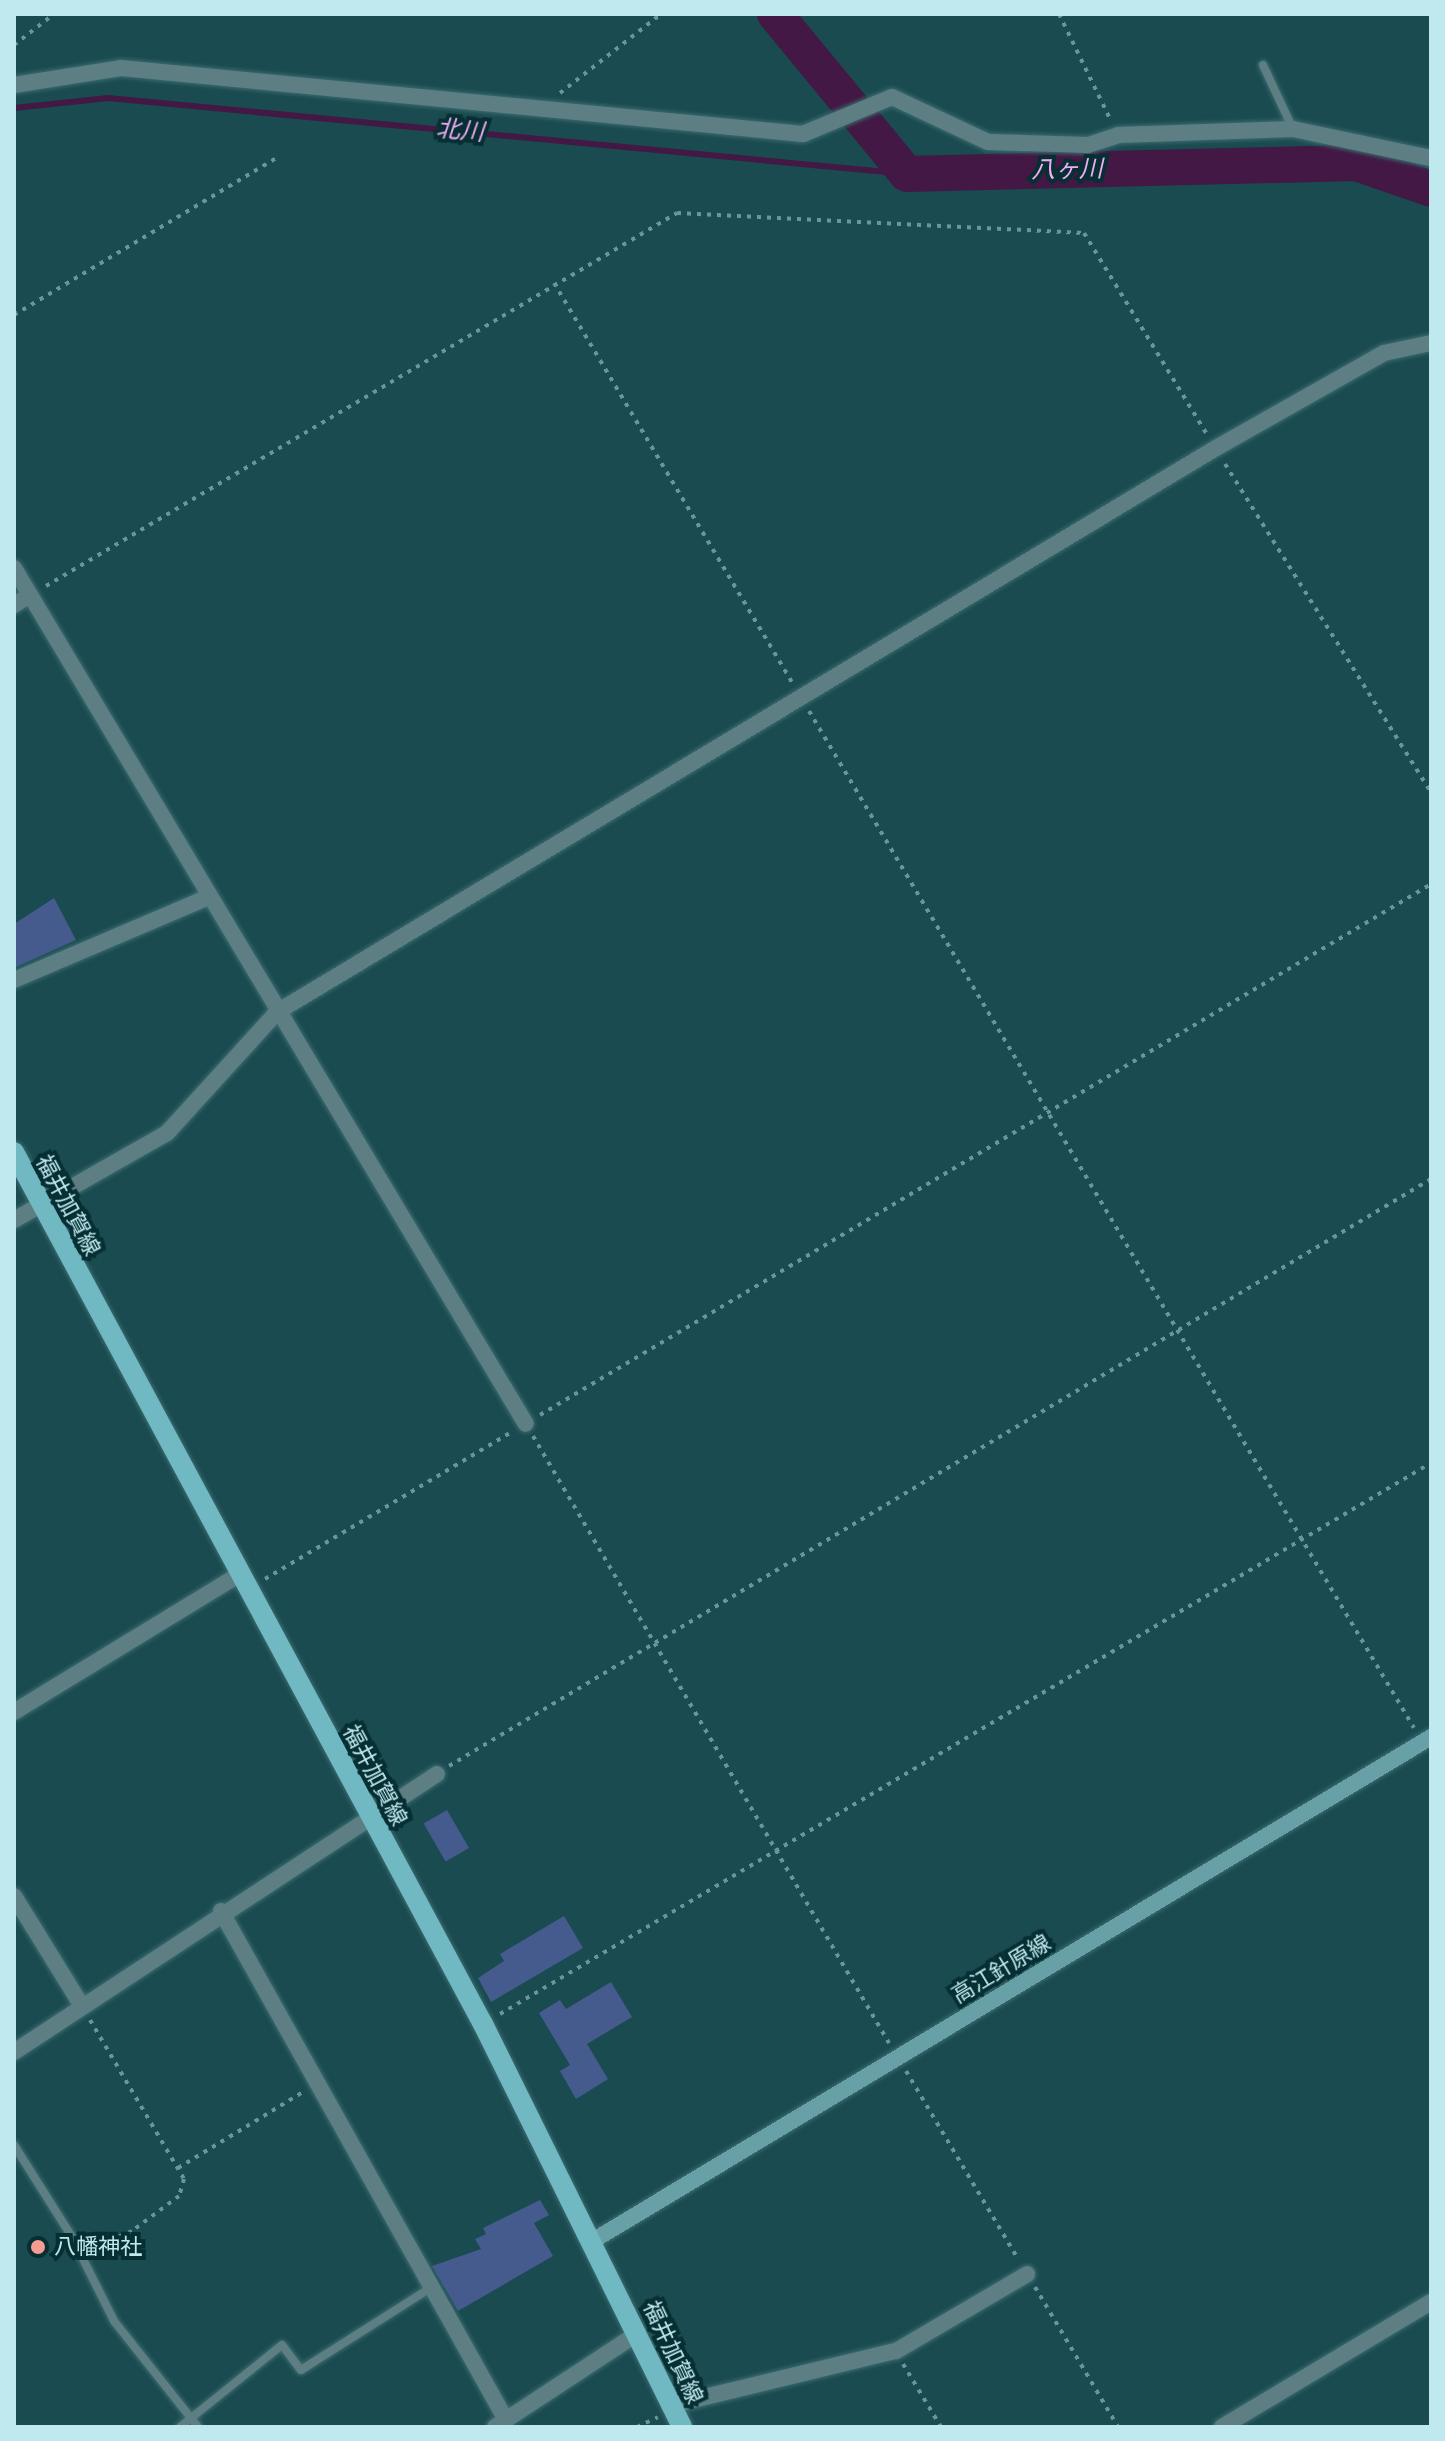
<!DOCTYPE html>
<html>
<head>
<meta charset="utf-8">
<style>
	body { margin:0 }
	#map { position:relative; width:1445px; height:2441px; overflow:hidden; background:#1a4b50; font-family:Roboto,"Noto Sans JP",sans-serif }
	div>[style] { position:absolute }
	.stream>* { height:6px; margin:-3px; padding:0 3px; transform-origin:3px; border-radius:3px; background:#431844 }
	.river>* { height:36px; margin:-18px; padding:0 18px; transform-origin:18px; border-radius:18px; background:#431844 }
	.building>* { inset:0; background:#455b8e; transform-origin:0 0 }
	.path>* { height:4px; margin-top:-2px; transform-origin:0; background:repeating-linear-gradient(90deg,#69969c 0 4px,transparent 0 10px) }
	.roads { filter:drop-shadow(0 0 2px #3b6b70) drop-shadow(0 0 2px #3b6b70) }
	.service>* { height:8px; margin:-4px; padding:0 4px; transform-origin:4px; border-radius:4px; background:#5d7f83 }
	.minor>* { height:16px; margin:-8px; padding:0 8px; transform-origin:8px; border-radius:8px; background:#5d7f83 }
	.secondary>* { height:16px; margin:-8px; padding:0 8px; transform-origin:8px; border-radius:8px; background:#68a0a7 }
	.primary>* { height:20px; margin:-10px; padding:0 10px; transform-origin:10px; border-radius:10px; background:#70b9c2 }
	.dots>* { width:22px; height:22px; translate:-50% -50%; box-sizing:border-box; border:4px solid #062f34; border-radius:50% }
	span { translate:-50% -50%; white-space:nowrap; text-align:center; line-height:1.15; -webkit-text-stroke:8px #062f34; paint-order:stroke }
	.street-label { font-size:22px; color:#c0e9ef }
	.poi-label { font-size:22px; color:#c0e9ef }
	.left { translate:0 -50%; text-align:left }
	.water-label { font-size:24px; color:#f2acf3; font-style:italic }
	.frame { position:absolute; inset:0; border:16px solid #c0e9ef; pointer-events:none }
</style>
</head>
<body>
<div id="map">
	<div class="stream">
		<i style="left:14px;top:108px;width:95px;rotate:-6.1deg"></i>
		<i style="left:108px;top:98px;width:803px;rotate:5.43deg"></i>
	</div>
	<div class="river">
		<i style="left:775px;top:14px;width:207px;rotate:50.5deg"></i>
		<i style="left:907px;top:174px;width:449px;rotate:-1.4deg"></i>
		<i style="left:1356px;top:163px;width:79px;rotate:19.1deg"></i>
	</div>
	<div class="building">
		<i style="clip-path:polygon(54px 898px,76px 940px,14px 968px,14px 924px)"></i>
		<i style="left:447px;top:1810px;width:44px;height:27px;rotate:60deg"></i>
		<i style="clip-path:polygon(564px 1916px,583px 1948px,491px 2002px,478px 1978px,504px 1961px,500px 1954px)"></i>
		<i style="clip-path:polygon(611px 1982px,632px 2017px,587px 2044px,608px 2079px,576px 2099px,560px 2071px,570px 2065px,539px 2013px,560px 2000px,566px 2009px)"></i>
		<i style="clip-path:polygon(540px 2200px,549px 2215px,534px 2223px,553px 2256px,458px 2311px,432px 2266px,481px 2249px,475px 2239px,486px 2234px,483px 2228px)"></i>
	</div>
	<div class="path">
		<i style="left:1059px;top:14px;width:117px;rotate:64.1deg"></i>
		<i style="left:14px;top:45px;width:51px;rotate:-37.8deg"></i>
		<i style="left:560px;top:93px;width:128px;rotate:-38deg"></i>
		<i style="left:554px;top:283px;width:465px;rotate:59.2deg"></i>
		<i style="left:14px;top:315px;width:305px;rotate:-30.9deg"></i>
		<i style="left:1225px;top:464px;width:388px;rotate:57.9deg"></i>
		<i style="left:46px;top:586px;width:733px;rotate:-30.59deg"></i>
		<i style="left:677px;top:213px;width:407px;rotate:2.8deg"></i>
		<i style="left:1084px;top:233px;width:238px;rotate:58.6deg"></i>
		<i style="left:809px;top:711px;width:1183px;rotate:59.25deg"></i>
		<i style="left:540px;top:1415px;width:1037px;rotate:-30.79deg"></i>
		<i style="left:533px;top:1436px;width:704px;rotate:59.61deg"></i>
		<i style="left:265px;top:1579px;width:287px;rotate:-30.8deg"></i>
		<i style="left:449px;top:1766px;width:1144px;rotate:-30.87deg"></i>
		<i style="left:500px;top:2014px;width:1082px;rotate:-30.62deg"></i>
		<i style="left:90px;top:2020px;width:185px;rotate:59.4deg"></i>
		<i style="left:184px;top:2179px;width:18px;rotate:106deg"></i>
		<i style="left:179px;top:2196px;width:59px;rotate:143.3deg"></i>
		<i style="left:132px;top:2231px;width:46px;rotate:156.8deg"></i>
		<i style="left:906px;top:2071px;width:219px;rotate:59.2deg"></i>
		<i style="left:178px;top:2168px;width:146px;rotate:-31.3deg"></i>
		<i style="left:1035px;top:2287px;width:163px;rotate:59.3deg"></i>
		<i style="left:903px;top:2364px;width:74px;rotate:58.9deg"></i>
		<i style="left:637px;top:2427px;width:23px;rotate:-25deg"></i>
	</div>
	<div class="roads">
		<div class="service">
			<i style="left:1263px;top:65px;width:71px;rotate:64.9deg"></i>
			<i style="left:14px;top:2145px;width:109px;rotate:57.8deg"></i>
			<i style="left:72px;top:2237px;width:94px;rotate:63.4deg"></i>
			<i style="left:114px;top:2321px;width:135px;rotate:51.6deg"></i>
			<i style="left:180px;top:2427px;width:131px;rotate:-38.8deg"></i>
			<i style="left:282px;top:2345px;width:31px;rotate:53deg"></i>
			<i style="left:301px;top:2370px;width:153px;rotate:-32.4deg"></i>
		</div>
		<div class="minor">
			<i style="left:14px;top:85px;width:108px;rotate:-9deg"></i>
			<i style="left:121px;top:68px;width:685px;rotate:5.53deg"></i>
			<i style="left:803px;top:134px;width:96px;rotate:-22.6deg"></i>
			<i style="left:892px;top:97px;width:106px;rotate:25.1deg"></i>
			<i style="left:988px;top:142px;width:100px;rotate:1.7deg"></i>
			<i style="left:1088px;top:145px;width:32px;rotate:-18deg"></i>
			<i style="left:1118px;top:135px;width:175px;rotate:-2deg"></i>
			<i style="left:1293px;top:129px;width:141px;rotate:11.9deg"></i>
			<i style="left:14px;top:568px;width:997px;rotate:59.12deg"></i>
			<i style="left:14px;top:605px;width:19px;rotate:-32deg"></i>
			<i style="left:14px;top:980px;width:212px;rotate:-23.1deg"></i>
			<i style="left:14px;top:1220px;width:176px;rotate:-29.6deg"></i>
			<i style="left:167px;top:1133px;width:164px;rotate:-47.7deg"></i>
			<i style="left:277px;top:1012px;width:1095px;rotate:-30.99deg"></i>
			<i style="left:1216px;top:448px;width:193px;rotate:-29.5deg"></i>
			<i style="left:1384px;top:353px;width:48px;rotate:-12deg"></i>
			<i style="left:14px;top:1712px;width:265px;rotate:-31.4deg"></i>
			<i style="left:14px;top:1896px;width:126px;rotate:58.3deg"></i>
			<i style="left:221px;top:1911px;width:583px;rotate:60.75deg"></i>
			<i style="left:14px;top:2052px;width:506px;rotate:-33.31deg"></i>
			<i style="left:672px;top:2405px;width:230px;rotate:-13.6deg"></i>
			<i style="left:896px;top:2351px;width:152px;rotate:-30.4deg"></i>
			<i style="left:495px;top:2427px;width:171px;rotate:-33.3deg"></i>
			<i style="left:1222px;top:2427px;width:244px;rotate:-30.9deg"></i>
		</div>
		<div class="secondary">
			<i style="left:594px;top:2240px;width:977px;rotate:-31deg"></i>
		</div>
		<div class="primary">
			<i style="left:14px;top:1152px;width:990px;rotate:61.73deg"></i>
			<i style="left:483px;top:2024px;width:449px;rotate:63.7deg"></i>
		</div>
	</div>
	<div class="dots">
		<i style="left:38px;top:2247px;background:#f59c93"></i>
	</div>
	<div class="street-label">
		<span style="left:68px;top:1205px;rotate:62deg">福井加賀線</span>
		<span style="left:375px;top:1775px;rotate:62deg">福井加賀線</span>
		<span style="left:1001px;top:1969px;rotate:-31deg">高江針原線</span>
		<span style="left:673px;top:2352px;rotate:65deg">福井加賀線</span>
	</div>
	<div class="poi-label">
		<span class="left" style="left:54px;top:2247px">八幡神社</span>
	</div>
	<div class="water-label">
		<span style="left:460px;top:131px;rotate:5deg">北川</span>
		<span style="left:1067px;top:170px;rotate:-1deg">八ヶ川</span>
	</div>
	<div class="frame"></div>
</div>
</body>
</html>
